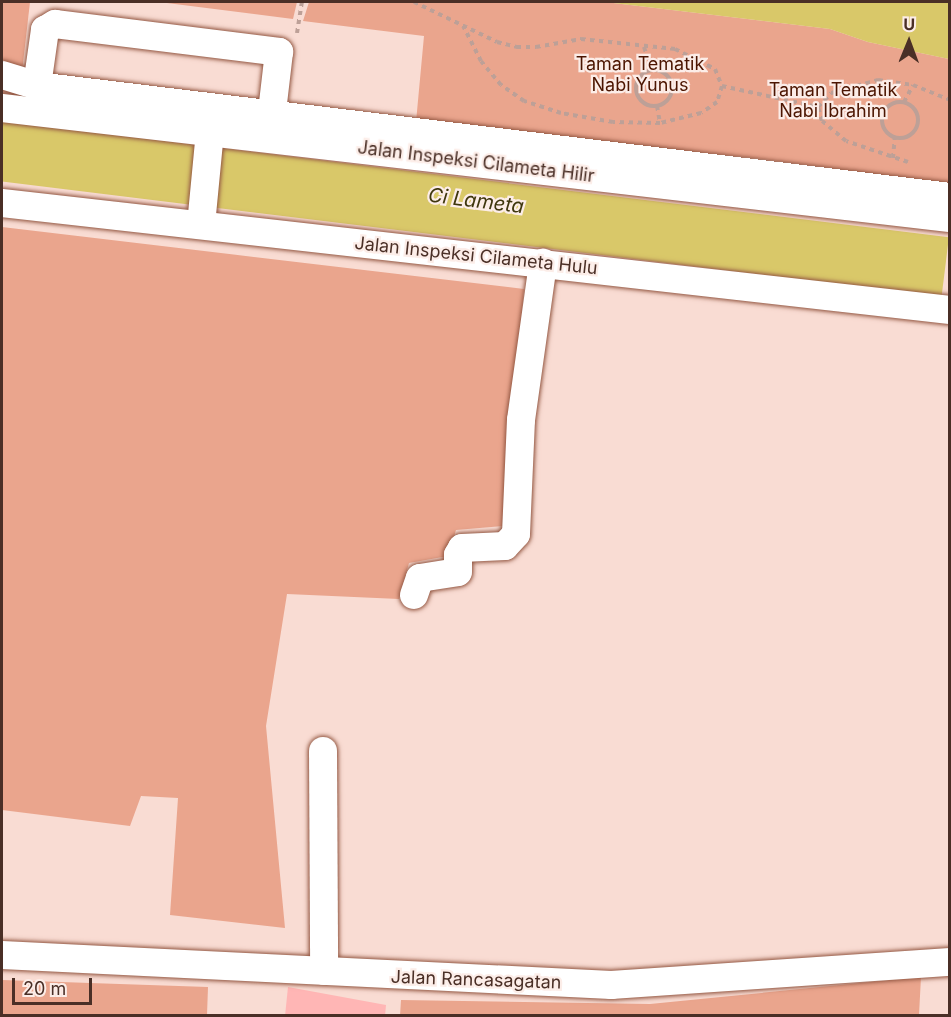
<!DOCTYPE html>
<html>
<head>
<meta charset="utf-8">
<style>
	body { margin:0 }
	#map { position:relative; width:951px; height:1017px; overflow:hidden; background:#f9dcd3; font-family:Inter,sans-serif }
	div>[style] { position:absolute }
	.green>* { inset:0; background:#eaa58d }
	.water>* { inset:0; background:#d9c869; transform-origin:0 0 }
	.building>* { inset:0; background:#ffb6b5 }
	.path>* { height:4px; margin-top:-2px; transform-origin:0; background:repeating-linear-gradient(90deg,#bda097 0 4.5px,transparent 0 9px) }
	.path>.ring { margin:-2px; padding:0; box-sizing:content-box; background:none; border:4px solid #bda097; border-radius:50% }
	.roads { filter:drop-shadow(0 0 2px #945843) drop-shadow(0 0 2px #945843) }
	.minor>* { height:28px; margin:-14px; padding:0 14px; transform-origin:14px; border-radius:14px; background:#fff }
	span { translate:-50% -50%; white-space:nowrap; text-align:center; line-height:1.15; -webkit-text-stroke:4.5px #fcede8; paint-order:stroke }
	.park-label { font-size:18px; color:#4c1501 }
	.street-label { font-size:18px; color:#4a2f26 }
	.water-label { font-size:20px; color:#3f370e; font-style:italic }
	.frame { position:absolute; inset:0; border:3px solid #4a2f26; pointer-events:none }
	.north { position:absolute; left:879px; top:12px; width:60px; height:60px; -webkit-text-stroke:4px #fcede8; paint-order:stroke; rotate:1deg; font-size:16px; font-weight:700; line-height:24px; text-align:center; color:#4a2f26 }
	.north::after { content:''; display:block; margin:auto; width:21px; height:27px; background:#4a2f26; clip-path:polygon(50% 0,100% 100%,50% 72%,0 100%) }
	.scale { position:absolute; left:12px; top:978px; width:80px; height:27px; box-sizing:border-box; border:3px solid #4a2f26; border-top:0; padding-left:8px; font-size:18px; line-height:21px; white-space:nowrap; color:#4a2f26; -webkit-text-stroke:4px #fcede8; paint-order:stroke }
</style>
</head>
<body>
<div id="map">
	<div class="green">
		<i style="clip-path:polygon(2px 2px,30px 2px,22px 72px,10px 70px,2px 60px)"></i>
		<i style="clip-path:polygon(159px 2px,297px 2px,293px 19px)"></i>
		<i style="clip-path:polygon(309px 2px,605px 2px,830px 29px,868px 42px,949px 59px,949px 184px,762px 159px,416px 122px,424px 36px,303px 21px)"></i>
		<i style="clip-path:polygon(2px 227px,524px 289px,503px 526px,456px 530px,448px 556px,409px 563px,399px 599px,287px 594px,266px 726px,285px 928px,170px 915px,178px 798px,141px 796px,130px 826px,2px 810px)"></i>
		<i style="clip-path:polygon(921px 977px,919px 1015px,400px 1016px,401px 1000px,650px 1004px)"></i>
		<i style="clip-path:polygon(2px 980px,208px 987px,207px 1015px,2px 1015px)"></i>
	</div>
	<div class="water">
		<i style="clip-path:polygon(605px 2px,949px 2px,949px 59px,868px 42px,830px 29px)"></i>
		<i style="left:2px;top:121px;width:954px;height:60px;rotate:7deg"></i>
	</div>
	<div class="building">
		<i style="clip-path:polygon(288px 987px,386px 1005px,385px 1016px,285px 1016px)"></i>
	</div>
	<div class="path">
		<i style="left:414px;top:2px;width:92px;rotate:25.7deg"></i>
		<i style="left:497px;top:42px;width:21px;rotate:14deg"></i>
		<i style="left:517px;top:47px;width:19px"></i>
		<i style="left:536px;top:47px;width:46px;rotate:-10.1deg"></i>
		<i style="left:581px;top:39px;width:95px;rotate:6.1deg"></i>
		<i style="left:675px;top:49px;width:45px;rotate:26.6deg"></i>
		<i style="left:715px;top:69px;width:18px;rotate:68deg"></i>
		<i style="left:722px;top:86px;width:17px;rotate:107deg"></i>
		<i style="left:717px;top:102px;width:19px;rotate:145deg"></i>
		<i style="left:701px;top:113px;width:42px;rotate:166.3deg"></i>
		<i style="left:660px;top:123px;width:47px;rotate:-178.8deg"></i>
		<i style="left:613px;top:122px;width:53px;rotate:-170.2deg"></i>
		<i style="left:561px;top:113px;width:39px;rotate:-162deg"></i>
		<i style="left:524px;top:101px;width:28px;rotate:-145deg"></i>
		<i style="left:501px;top:85px;width:31px;rotate:-130deg"></i>
		<i style="left:481px;top:61px;width:39px;rotate:-117deg"></i>
		<i style="left:297px;top:33px;width:31px;rotate:-81deg"></i>
		<i style="left:644px;top:47px;width:23px;rotate:72deg"></i>
		<i class="ring" style="left:636px;top:70px;width:32px;height:32px"></i>
		<i style="left:722px;top:86px;width:98px;rotate:12.3deg"></i>
		<i class="ring" style="left:882px;top:102px;width:32px;height:32px"></i>
		<i style="left:904px;top:102px;width:19px;rotate:-62deg"></i>
		<i style="left:657px;top:106px;width:17px;rotate:80deg"></i>
		<i style="left:893px;top:158px;width:21px;rotate:-85deg"></i>
		<i style="left:908px;top:162px;width:65px;rotate:-161.3deg"></i>
		<i style="left:846px;top:141px;width:31px;rotate:-140deg"></i>
		<i style="left:822px;top:121px;width:15px;rotate:-106deg"></i>
		<i style="left:818px;top:107px;width:19px;rotate:-47deg"></i>
		<i style="left:831px;top:93px;width:49px;rotate:-15.5deg"></i>
		<i style="left:878px;top:80px;width:35px;rotate:8deg"></i>
		<i style="left:913px;top:85px;width:40px;rotate:22deg"></i>
	</div>
	<div class="roads">
		<div class="minor">
			<i style="left:2px;top:75px;width:37px;rotate:17deg"></i>
			<i style="left:37px;top:86px;width:920px;rotate:6.93deg"></i>
			<i style="left:37px;top:86px;width:57px;rotate:-81.9deg"></i>
			<i style="left:45px;top:30px;width:12px;rotate:-31deg"></i>
			<i style="left:55px;top:24px;width:226px;rotate:7.1deg"></i>
			<i style="left:279px;top:52px;width:60px;rotate:96.7deg"></i>
			<i style="left:2px;top:108px;width:954px;rotate:6.62deg"></i>
			<i style="left:2px;top:203px;width:954px;rotate:6.44deg"></i>
			<i style="left:201px;top:225px;width:94px;rotate:-84.5deg"></i>
			<i style="left:414px;top:595px;width:18px;rotate:-71deg"></i>
			<i style="left:420px;top:578px;width:38px;rotate:-9deg"></i>
			<i style="left:458px;top:572px;width:17px;rotate:-90deg"></i>
			<i style="left:458px;top:555px;width:8px;rotate:-60deg"></i>
			<i style="left:462px;top:548px;width:43px;rotate:-2.7deg"></i>
			<i style="left:505px;top:546px;width:16px;rotate:-47deg"></i>
			<i style="left:516px;top:534px;width:114px;rotate:-87.5deg"></i>
			<i style="left:521px;top:420px;width:159px;rotate:-82deg"></i>
			<i style="left:323px;top:751px;width:220px;rotate:89.7deg"></i>
			<i style="left:2px;top:955px;width:610px;rotate:2.82deg"></i>
			<i style="left:611px;top:985px;width:340px;rotate:-3.9deg"></i>
		</div>
	</div>
	<div class="park-label">
		<span style="left:640px;top:75px">Taman Tematik<br>Nabi Yunus</span>
		<span style="left:833px;top:101px">Taman Tematik<br>Nabi Ibrahim</span>
	</div>
	<div class="street-label">
		<span style="left:476px;top:162px;rotate:7deg">Jalan Inspeksi Cilameta Hilir</span>
		<span style="left:476px;top:256px;rotate:6deg">Jalan Inspeksi Cilameta Hulu</span>
		<span style="left:476px;top:980px;rotate:2deg">Jalan Rancasagatan</span>
	</div>
	<div class="water-label">
		<span style="left:476px;top:201px;rotate:7deg">Ci Lameta</span>
	</div>
	<div class="frame"></div>
	<div class="north">U</div>
	<div class="scale">20 m</div>
</div>
</body>
</html>
